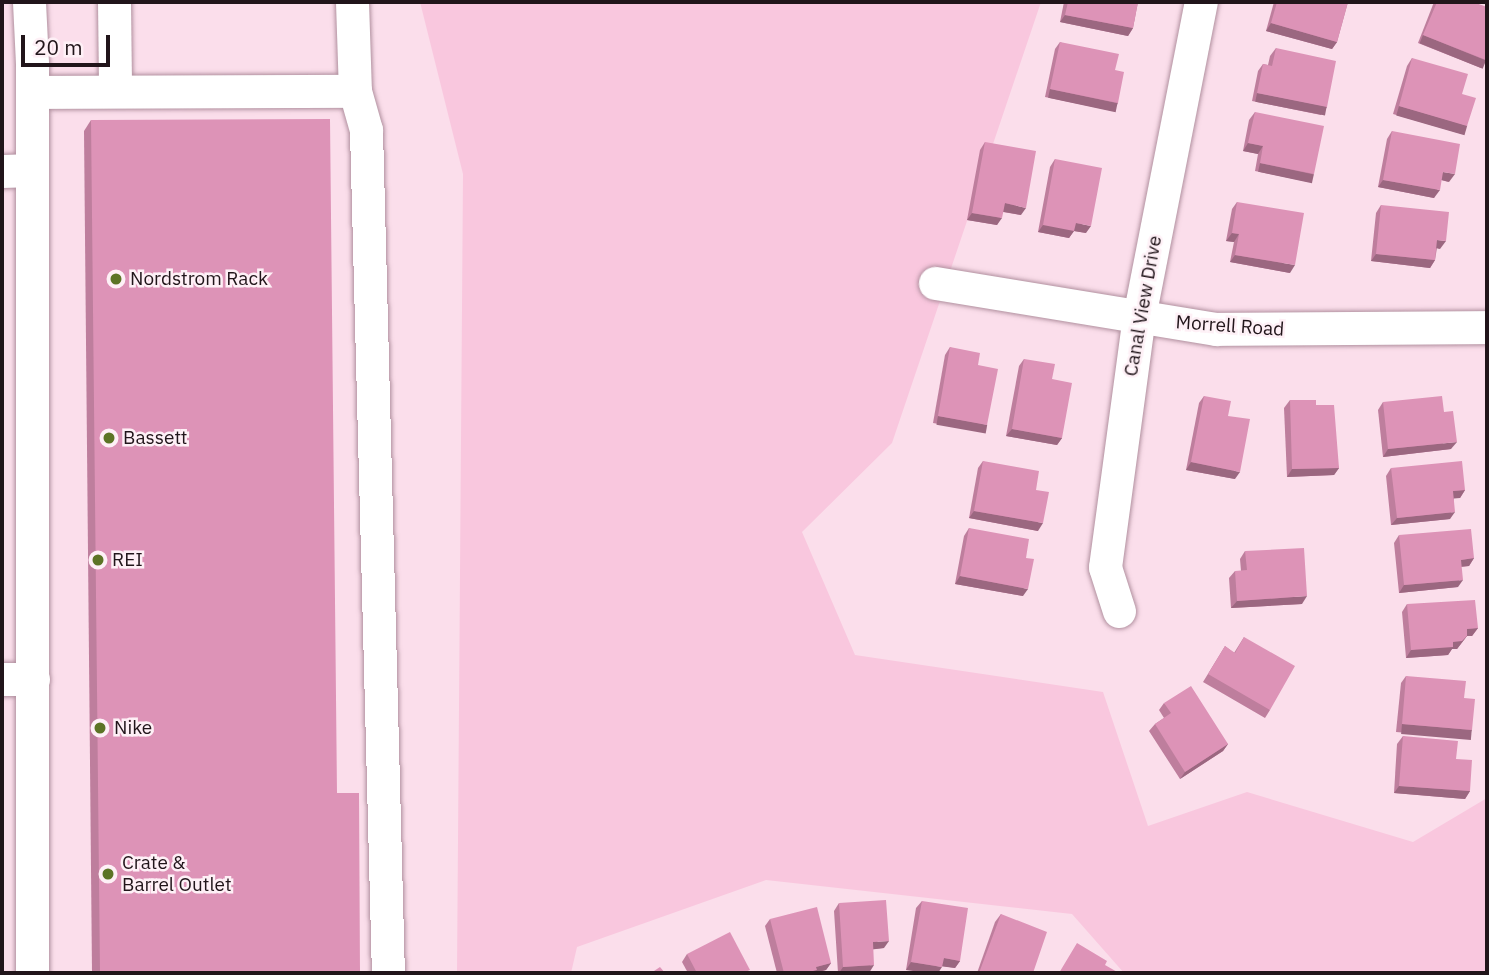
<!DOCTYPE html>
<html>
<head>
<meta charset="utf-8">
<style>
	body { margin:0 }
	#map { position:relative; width:1489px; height:975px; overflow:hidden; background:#fbdeeb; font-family:"IBM Plex Sans",sans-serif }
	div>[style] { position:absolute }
	.green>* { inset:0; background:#f9c7de }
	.roads { filter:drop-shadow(0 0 2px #b1909f) drop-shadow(0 0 2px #b1909f) }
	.minor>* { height:33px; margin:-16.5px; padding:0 16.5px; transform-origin:16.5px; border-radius:16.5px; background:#fff }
	.wall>* { inset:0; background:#be7e9d }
	.shaded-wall>* { inset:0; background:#9b6780; transform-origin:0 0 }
	.building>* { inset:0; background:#dd93b7 }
	.dots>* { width:19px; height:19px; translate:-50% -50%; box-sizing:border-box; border:4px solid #fef0f6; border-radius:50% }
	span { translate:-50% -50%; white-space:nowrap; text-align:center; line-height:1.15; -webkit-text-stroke:5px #fef0f6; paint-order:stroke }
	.poi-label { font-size:19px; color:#21151a }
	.left { translate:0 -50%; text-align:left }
	.street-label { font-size:19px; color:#21151a }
	.frame { position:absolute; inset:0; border:4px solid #21151a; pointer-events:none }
	.scale { position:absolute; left:21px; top:35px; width:89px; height:32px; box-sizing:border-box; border:4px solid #21151a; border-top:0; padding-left:9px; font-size:21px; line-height:24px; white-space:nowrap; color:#21151a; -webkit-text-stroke:5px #fef0f6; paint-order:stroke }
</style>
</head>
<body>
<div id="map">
	<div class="green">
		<i style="clip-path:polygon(420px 2px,1041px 2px,892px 443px,802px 532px,855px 655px,1103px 692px,1148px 826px,1247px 792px,1413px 842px,1487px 798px,1487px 973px,1124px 973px,1072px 914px,766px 880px,577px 947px,571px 973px,457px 973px,463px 174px)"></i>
	</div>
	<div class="roads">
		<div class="minor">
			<i style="left:29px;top:2px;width:61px;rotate:87.2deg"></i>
			<i style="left:32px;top:63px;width:910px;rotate:90deg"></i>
			<i style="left:114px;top:2px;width:88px;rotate:89.3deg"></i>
			<i style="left:352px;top:2px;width:89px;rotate:88.1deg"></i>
			<i style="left:355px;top:91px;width:41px;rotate:74.2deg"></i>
			<i style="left:366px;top:130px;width:843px;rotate:88.51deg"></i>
			<i style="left:32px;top:92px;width:323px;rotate:-0.2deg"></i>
			<i style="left:2px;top:171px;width:29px;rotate:-2deg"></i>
			<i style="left:935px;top:283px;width:285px;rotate:9.3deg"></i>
			<i style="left:1216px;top:329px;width:271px;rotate:-0.4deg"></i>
			<i style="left:1119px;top:611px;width:46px;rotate:-107.7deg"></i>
			<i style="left:1105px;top:567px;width:252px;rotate:-82.3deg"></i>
			<i style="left:1139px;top:317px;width:321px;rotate:-78.9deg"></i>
			<i style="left:2px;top:679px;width:31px"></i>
		</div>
	</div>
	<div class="wall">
		<i style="clip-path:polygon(1064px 2px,1138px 2px,1133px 28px,1128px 36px,1060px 22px)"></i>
		<i style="clip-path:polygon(1274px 2px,1348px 2px,1337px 42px,1332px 49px,1266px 31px)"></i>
		<i style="clip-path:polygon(1434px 2px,1473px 2px,1485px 27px,1486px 60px,1481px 68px,1418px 43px)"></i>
		<i style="clip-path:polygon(1060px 42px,1115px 70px,1118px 103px,1113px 111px,1045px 97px,1055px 49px)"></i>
		<i style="clip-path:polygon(1276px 48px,1327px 107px,1321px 115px,1252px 101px,1258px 71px,1263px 64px,1268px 65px,1270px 56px)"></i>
		<i style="clip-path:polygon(1412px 58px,1462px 94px,1462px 134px,1393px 114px,1407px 66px)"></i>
		<i style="clip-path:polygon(1255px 112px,1314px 174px,1309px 182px,1255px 171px,1258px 154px,1243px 151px,1249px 120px)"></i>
		<i style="clip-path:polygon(91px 120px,337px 793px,360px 973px,92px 973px,84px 131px)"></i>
		<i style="clip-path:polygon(1392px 131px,1449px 182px,1441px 180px,1434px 198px,1378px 187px,1387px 139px)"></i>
		<i style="clip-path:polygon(985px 142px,1021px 215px,1003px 212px,997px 225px,967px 220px,980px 150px)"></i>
		<i style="clip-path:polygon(1055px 159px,1086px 233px,1074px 231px,1069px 238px,1038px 232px,1050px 167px)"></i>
		<i style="clip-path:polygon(1237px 202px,1290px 273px,1230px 262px,1234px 242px,1226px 241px,1232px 209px)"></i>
		<i style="clip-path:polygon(1381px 205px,1440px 249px,1437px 248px,1435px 260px,1430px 268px,1371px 261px,1376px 213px)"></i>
		<i style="clip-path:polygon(950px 347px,978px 365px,982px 432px,933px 423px,945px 355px)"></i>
		<i style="clip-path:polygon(1024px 359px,1052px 379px,1062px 438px,1057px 445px,1006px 436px,1019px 366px)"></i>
		<i style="clip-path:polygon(1204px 396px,1228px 416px,1235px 479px,1186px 470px,1199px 403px)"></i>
		<i style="clip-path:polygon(1290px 400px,1316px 405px,1339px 468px,1334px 475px,1287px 477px,1284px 408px)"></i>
		<i style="clip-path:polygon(1383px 402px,1451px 449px,1383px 457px,1378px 410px)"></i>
		<i style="clip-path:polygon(983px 461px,1036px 490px,1038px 531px,969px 518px,978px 468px)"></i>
		<i style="clip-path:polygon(1391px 468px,1465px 490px,1460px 498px,1454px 498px,1450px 519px,1391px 525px,1386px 476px)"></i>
		<i style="clip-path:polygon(969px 528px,1026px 558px,1023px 596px,955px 584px,964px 536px)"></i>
		<i style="clip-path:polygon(1399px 535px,1474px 558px,1469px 566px,1461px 567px,1458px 587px,1399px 593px,1394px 543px)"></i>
		<i style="clip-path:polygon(1245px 551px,1302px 604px,1231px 608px,1229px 578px,1235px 571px,1241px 571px,1240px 559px)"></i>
		<i style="clip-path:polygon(1407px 604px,1478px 628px,1472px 636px,1467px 636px,1457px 649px,1452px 649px,1448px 655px,1406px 658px,1402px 612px)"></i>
		<i style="clip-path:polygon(1244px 637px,1270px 710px,1265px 718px,1203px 682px,1225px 646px,1234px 653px)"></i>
		<i style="clip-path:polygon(1406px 676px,1464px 698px,1472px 730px,1467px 738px,1396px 732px,1401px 683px)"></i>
		<i style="clip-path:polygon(1164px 703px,1228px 744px,1223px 751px,1180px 779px,1149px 731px,1155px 724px,1164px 718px,1159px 710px)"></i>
		<i style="clip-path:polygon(1403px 736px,1456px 759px,1470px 791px,1465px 799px,1394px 793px,1397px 744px)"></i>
		<i style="clip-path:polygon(922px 901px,960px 961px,955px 968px,943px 966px,906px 970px,916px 908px)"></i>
		<i style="clip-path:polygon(839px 903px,884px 948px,873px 949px,869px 973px,838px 973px,834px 911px)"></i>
		<i style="clip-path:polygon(1001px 914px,1033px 973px,977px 973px,995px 922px)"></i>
		<i style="clip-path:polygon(770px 919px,831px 963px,826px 970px,814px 973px,777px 973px,765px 926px)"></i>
		<i style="clip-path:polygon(687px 954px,748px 973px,688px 973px,682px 962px)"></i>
	</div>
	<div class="shaded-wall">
		<i style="clip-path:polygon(1065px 15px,1133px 28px,1128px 36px,1060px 22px)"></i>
		<i style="clip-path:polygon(1271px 23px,1337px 42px,1332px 49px,1266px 31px)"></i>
		<i style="left:1423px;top:35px;width:68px;height:9px;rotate:22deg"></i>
		<i style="left:1050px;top:89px;width:69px;height:9px;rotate:12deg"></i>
		<i style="left:1257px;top:93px;width:71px;height:9px;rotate:11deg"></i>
		<i style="left:1399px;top:106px;width:71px;height:10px;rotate:16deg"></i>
		<i style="clip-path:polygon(1248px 143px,1263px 146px,1258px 154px,1243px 151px)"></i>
		<i style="left:1260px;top:163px;width:55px;height:9px;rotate:12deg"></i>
		<i style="clip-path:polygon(1443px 172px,1455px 174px,1449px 182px,1438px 179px)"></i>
		<i style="clip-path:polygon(1383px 180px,1440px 190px,1434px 198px,1378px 187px)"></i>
		<i style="clip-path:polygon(1005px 203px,1026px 208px,1021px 215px,999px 211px)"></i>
		<i style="clip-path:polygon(972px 213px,1002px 218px,997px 225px,967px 220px)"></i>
		<i style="clip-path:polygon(1076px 223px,1091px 226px,1086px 233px,1074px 231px,1069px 238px,1038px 232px,1043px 225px)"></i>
		<i style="clip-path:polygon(1232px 233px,1239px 234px,1234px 242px,1226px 241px)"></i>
		<i style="clip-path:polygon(1437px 240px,1446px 241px,1440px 249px,1432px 247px)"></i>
		<i style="clip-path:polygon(1376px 254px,1435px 260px,1430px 268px,1371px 261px)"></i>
		<i style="clip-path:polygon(1235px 255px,1295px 265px,1290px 273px,1230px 262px)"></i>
		<i style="left:938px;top:416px;width:50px;height:9px;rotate:10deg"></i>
		<i style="clip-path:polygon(1012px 429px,1062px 438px,1057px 445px,1006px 436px)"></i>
		<i style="clip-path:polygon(1457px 442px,1451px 449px,1383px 457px,1388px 449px)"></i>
		<i style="clip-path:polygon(1191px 462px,1240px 472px,1235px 479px,1186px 470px)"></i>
		<i style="clip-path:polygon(1339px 468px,1334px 475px,1287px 477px,1292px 469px)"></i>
		<i style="clip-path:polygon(1465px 490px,1460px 498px,1448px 499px,1453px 491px)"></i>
		<i style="clip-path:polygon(974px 511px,1043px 523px,1038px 531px,969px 518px)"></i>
		<i style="clip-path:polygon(1455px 512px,1450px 519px,1391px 525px,1397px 518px)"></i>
		<i style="clip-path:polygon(1474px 558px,1469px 566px,1456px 567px,1461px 560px)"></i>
		<i style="clip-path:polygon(960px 576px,1028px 589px,1023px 596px,955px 584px)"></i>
		<i style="clip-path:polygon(1463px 580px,1458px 587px,1399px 593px,1404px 585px)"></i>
		<i style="clip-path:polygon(1307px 596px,1302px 604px,1231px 608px,1237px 601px)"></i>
		<i style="clip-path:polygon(1478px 628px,1472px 636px,1467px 636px,1457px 649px,1452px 649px,1448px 655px,1406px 658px,1411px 650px,1453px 642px,1467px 629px)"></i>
		<i style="left:1402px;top:724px;width:70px;height:10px;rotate:5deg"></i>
		<i style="clip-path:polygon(1228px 744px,1223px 751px,1180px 779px,1185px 772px)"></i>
		<i style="clip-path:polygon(1399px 786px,1470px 791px,1465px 799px,1394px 793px)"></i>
		<i style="clip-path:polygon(889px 941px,884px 948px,868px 950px,873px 942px)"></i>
		<i style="clip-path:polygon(944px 958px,960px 961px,955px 968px,939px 966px)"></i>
		<i style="clip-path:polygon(911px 962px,942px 967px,938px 973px,927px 973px,906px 970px)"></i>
		<i style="clip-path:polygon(831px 963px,826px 970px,814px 973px,805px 973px,816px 967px)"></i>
		<i style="clip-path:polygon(874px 965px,869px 973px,839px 973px,843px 967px)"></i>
	</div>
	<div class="building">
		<i style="clip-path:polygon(1068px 2px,1138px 2px,1133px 28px,1065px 15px)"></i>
		<i style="clip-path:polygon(1277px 2px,1348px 2px,1337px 42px,1271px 23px)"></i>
		<i style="clip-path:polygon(1437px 2px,1473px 2px,1487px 7px,1487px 22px,1485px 27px,1487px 28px,1487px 58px,1486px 60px,1423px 35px)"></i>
		<i style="clip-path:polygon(1060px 42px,1119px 54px,1115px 70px,1124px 72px,1118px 103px,1050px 89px)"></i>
		<i style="clip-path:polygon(1276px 48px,1336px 61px,1327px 107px,1257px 93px,1263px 64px,1272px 66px)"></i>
		<i style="clip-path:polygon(1412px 58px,1468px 74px,1462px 94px,1476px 98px,1467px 126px,1399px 106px)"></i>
		<i style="clip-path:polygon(1255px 112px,1324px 126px,1314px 174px,1260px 163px,1263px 146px,1248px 143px)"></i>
		<i style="clip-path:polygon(330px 119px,337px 793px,359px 793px,360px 973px,100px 973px,91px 120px)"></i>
		<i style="clip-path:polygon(1392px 131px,1460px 144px,1455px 174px,1443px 172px,1440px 190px,1383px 180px)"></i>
		<i style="clip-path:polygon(985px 142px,1036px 151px,1026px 208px,1005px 203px,1002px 218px,972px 213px)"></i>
		<i style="clip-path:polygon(1055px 159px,1102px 168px,1091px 226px,1076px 223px,1074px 231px,1043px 225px)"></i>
		<i style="clip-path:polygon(1237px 202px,1304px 213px,1295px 265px,1235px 255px,1239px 234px,1232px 233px)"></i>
		<i style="clip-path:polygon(1381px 205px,1449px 212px,1446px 241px,1437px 240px,1435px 260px,1376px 254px)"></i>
		<i style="clip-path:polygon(950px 347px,980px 353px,978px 365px,998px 369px,987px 425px,938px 416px)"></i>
		<i style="clip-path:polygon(1024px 359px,1055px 364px,1052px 379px,1072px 383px,1062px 438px,1012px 429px)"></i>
		<i style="clip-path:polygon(1204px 396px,1231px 401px,1228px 416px,1250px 419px,1240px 472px,1191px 462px)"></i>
		<i style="clip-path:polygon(1442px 396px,1444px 412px,1453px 411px,1457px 442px,1388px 449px,1383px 402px)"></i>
		<i style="clip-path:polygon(1290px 400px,1316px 400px,1316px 405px,1334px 405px,1339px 468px,1292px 469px)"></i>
		<i style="clip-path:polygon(983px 461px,1039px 471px,1036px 490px,1049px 492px,1043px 523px,974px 511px)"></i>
		<i style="clip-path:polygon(1462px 461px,1465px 490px,1453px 491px,1455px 512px,1397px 518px,1391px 468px)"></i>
		<i style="clip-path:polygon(969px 528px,1029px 539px,1026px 558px,1034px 559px,1028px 589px,960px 576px)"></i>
		<i style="clip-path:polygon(1471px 529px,1474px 558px,1461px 560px,1463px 580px,1404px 585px,1399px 535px)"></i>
		<i style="clip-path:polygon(1304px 548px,1307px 596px,1237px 601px,1235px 571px,1247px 570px,1245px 551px)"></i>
		<i style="clip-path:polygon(1475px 600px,1478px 628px,1467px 629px,1467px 636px,1462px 641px,1453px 642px,1453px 647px,1411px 650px,1407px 604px)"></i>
		<i style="clip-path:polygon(1244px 637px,1295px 666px,1270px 710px,1208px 674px,1225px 646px,1235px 653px)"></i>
		<i style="clip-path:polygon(1406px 676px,1466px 681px,1464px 698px,1475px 699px,1472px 730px,1402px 724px)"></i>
		<i style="clip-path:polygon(1191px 686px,1228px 744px,1185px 772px,1155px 724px,1171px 713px,1164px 703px)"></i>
		<i style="clip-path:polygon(1403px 736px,1458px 741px,1456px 759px,1472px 760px,1470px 791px,1399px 786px)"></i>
		<i style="clip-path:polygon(886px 900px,889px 941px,873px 942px,874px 965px,843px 967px,839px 903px)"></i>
		<i style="clip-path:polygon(922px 901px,968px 908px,960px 961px,944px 958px,942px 967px,911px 962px)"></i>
		<i style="clip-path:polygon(817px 907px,831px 963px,816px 967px,817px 970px,805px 973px,784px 973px,770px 919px)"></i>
		<i style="clip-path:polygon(1001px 914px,1047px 932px,1033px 973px,1012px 973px,1009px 972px,1009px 973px,979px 973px)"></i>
		<i style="clip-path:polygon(730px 932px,750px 970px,743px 973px,697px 973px,687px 954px)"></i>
		<i style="clip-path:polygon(1077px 943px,1107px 961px,1105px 965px,1119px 973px,1059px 973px)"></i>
		<i style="clip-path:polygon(660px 967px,665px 973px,651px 973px)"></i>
	</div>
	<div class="dots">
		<i style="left:116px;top:279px;background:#5c7426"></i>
		<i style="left:109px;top:438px;background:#5c7426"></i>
		<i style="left:98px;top:560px;background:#5c7426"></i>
		<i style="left:100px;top:728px;background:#5c7426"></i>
		<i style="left:108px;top:874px;background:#5c7426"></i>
	</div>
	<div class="poi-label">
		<span class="left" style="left:130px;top:279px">Nordstrom Rack</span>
		<span class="left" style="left:123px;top:438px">Bassett</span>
		<span class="left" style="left:112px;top:560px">REI</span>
		<span class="left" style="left:114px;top:728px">Nike</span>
		<span class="left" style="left:122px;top:874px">Crate &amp;<br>Barrel Outlet</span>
	</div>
	<div class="street-label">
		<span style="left:1143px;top:306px;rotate:-80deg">Canal View Drive</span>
		<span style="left:1230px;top:326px;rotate:4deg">Morrell Road</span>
	</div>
	<div class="frame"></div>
	<div class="scale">20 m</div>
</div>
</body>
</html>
